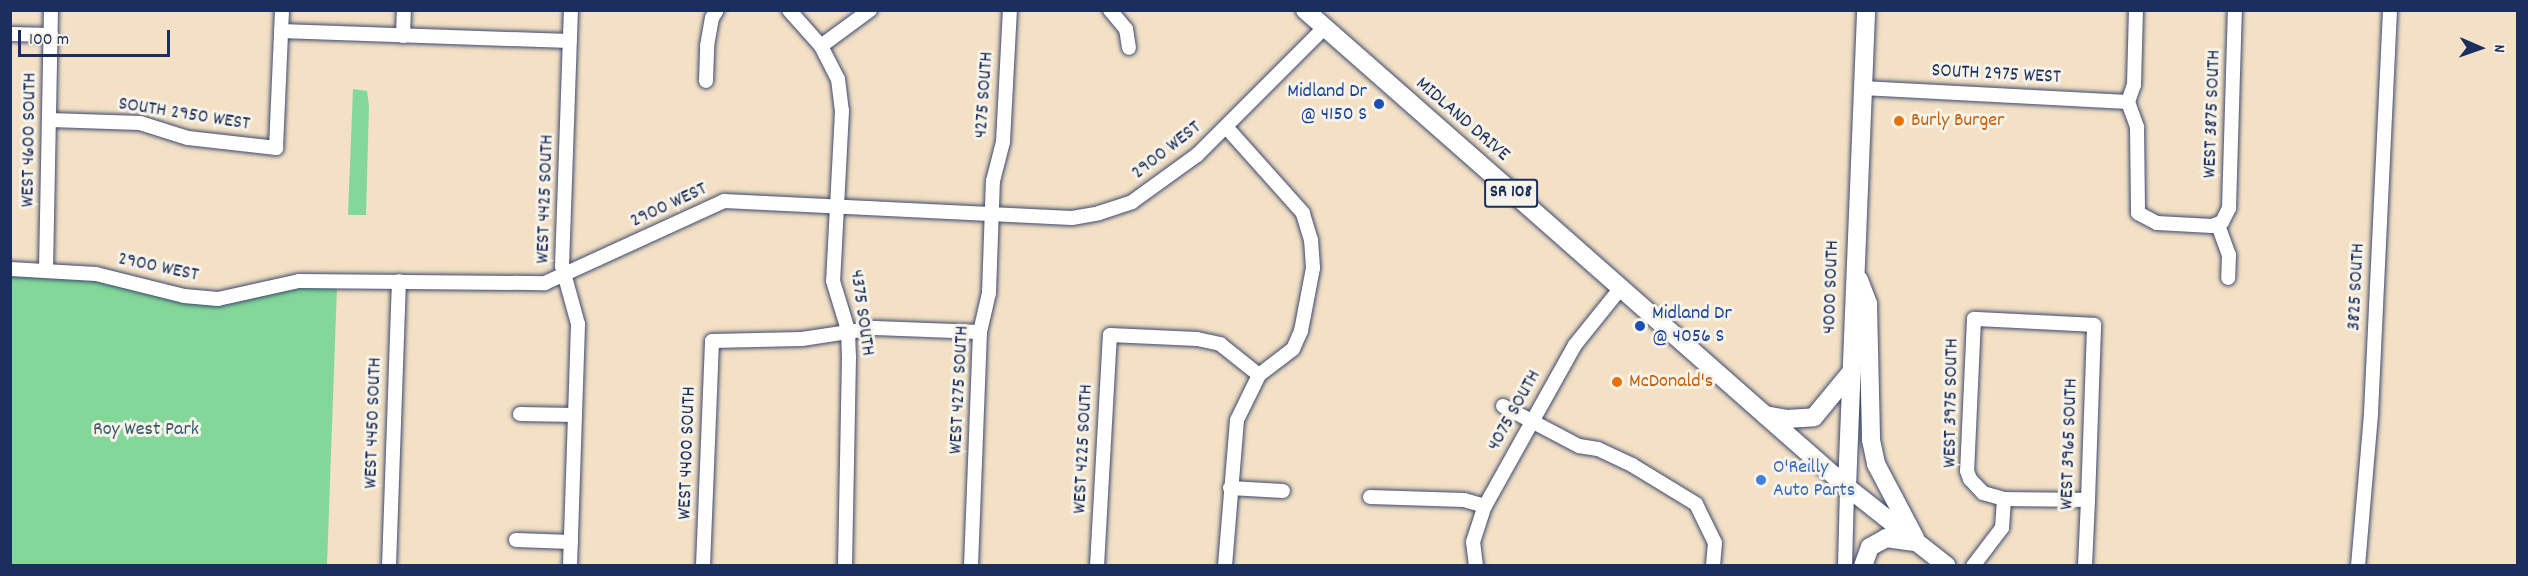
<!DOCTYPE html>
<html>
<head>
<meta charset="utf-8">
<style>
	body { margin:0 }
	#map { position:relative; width:2528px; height:576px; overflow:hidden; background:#f3e0c5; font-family:Dekko,sans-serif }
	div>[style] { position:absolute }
	.green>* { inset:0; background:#83d799 }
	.roads { filter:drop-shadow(0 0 2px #3b4a6d) drop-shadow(0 0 2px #3b4a6d) }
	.minor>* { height:14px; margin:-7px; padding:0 7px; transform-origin:7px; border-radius:7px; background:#fff }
	.major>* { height:18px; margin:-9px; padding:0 9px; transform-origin:9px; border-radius:9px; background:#fff }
	.dots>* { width:16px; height:16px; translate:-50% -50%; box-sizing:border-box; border:3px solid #f7f3e8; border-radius:50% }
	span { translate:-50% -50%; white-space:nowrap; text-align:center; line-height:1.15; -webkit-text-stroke:6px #f7f3e8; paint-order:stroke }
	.shield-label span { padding:2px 4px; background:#f7f3e8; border:2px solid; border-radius:4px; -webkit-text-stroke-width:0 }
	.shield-label { font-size:18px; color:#1b2f5e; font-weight:700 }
	.street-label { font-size:20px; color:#1b2f5e }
	.transit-label { font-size:20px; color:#164399 }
	.right { translate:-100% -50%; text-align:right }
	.left { translate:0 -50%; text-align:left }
	.food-label { font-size:20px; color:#c56008 }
	.park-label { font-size:20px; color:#35596d }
	.shop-label { font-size:20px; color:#366cbe }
	.frame { position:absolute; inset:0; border:12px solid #1b2f5e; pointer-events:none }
	.north { position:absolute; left:2450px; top:18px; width:60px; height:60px; -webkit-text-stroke:4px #f7f3e8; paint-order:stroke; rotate:92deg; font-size:16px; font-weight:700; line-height:24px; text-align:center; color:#1b2f5e }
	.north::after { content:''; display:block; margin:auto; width:21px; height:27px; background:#1b2f5e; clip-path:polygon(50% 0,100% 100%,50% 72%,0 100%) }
	.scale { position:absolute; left:18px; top:30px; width:152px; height:27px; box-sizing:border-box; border:3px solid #1b2f5e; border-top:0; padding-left:8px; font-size:18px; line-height:21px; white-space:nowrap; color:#1b2f5e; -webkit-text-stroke:4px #f7f3e8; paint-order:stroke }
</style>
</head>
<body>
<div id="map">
	<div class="green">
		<i style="clip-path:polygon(353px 89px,367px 91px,369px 106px,366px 215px,348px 215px)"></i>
		<i style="clip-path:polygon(11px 276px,94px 277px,190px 302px,311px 285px,337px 286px,327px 565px,11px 565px)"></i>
	</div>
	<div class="roads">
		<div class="minor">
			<i style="left:789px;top:10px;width:48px;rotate:48.4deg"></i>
			<i style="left:821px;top:46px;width:37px;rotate:63deg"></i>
			<i style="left:838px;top:79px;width:32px;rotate:83deg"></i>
			<i style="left:842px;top:111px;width:170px;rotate:93deg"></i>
			<i style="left:833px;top:281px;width:51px;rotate:73deg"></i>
			<i style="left:848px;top:330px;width:27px;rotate:88deg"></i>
			<i style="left:849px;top:357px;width:209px;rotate:91.1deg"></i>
			<i style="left:1110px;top:10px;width:25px;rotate:50deg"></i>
			<i style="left:1126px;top:29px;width:19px;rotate:81deg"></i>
			<i style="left:281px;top:31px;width:289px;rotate:2deg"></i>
			<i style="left:10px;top:34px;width:41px;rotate:1.4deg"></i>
			<i style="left:403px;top:36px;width:26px;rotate:-88deg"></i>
			<i style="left:821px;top:46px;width:61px;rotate:-36.3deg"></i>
			<i style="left:706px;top:81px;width:35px;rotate:-88deg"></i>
			<i style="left:707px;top:46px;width:28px;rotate:-80deg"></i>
			<i style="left:712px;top:18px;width:9px;rotate:-58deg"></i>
			<i style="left:1862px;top:88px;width:266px;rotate:3deg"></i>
			<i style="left:2128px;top:102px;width:27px;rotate:70deg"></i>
			<i style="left:2137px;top:127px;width:86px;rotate:89.3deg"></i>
			<i style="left:2138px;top:213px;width:21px;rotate:28deg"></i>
			<i style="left:2157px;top:223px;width:55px;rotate:3.1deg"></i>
			<i style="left:2212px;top:226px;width:11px;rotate:-22deg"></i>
			<i style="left:2222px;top:222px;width:16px;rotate:-63deg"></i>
			<i style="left:2229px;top:208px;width:198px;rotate:-88.3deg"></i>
			<i style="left:2128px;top:102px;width:18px;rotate:-71deg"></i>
			<i style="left:2134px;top:85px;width:75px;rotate:-88.5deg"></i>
			<i style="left:50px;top:120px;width:90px;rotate:1.9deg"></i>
			<i style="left:140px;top:123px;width:50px;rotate:17.4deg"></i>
			<i style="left:188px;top:138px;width:89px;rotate:6.5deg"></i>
			<i style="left:276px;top:148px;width:138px;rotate:-87.5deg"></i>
			<i style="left:2218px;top:225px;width:32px;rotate:70deg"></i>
			<i style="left:2229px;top:255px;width:23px;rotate:92deg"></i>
			<i style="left:10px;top:269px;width:86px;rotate:3.3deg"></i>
			<i style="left:96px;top:274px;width:91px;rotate:14deg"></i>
			<i style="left:184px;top:296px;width:34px;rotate:5deg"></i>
			<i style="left:218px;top:299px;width:83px;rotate:-12.5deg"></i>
			<i style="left:299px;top:281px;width:246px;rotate:0.5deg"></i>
			<i style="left:545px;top:283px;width:197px;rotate:-24.6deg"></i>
			<i style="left:724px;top:201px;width:348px;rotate:2.8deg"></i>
			<i style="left:1072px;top:218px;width:27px;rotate:-10deg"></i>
			<i style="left:1099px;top:213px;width:35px;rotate:-18deg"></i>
			<i style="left:1132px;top:202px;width:80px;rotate:-35.9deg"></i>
			<i style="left:1197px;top:155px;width:178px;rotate:-45deg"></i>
			<i style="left:46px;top:270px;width:260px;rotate:-88.9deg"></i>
			<i style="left:1503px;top:406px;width:86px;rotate:27.8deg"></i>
			<i style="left:1579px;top:446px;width:19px;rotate:9deg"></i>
			<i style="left:1598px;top:449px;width:38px;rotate:25deg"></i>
			<i style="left:1632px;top:465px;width:75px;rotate:31.4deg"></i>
			<i style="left:1696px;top:504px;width:43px;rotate:64deg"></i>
			<i style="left:1715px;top:543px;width:23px;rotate:95deg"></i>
			<i style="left:520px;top:414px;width:55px;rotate:1deg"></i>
			<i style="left:1230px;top:488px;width:53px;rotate:3.2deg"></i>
			<i style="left:1370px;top:497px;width:94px;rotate:1.8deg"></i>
			<i style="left:1464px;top:500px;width:22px;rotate:16deg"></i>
			<i style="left:516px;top:540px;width:55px;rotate:2.1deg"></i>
			<i style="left:389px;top:566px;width:285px;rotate:-88deg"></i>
			<i style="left:570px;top:566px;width:242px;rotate:-88.1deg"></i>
			<i style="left:578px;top:324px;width:60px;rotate:-105.4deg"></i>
			<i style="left:562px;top:266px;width:256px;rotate:-88deg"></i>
			<i style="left:703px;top:566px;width:225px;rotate:-87.7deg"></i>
			<i style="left:712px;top:341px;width:90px;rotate:-1.3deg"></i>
			<i style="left:802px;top:339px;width:74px;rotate:-8.6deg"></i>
			<i style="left:875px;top:328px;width:105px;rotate:2.2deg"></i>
			<i style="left:971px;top:566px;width:234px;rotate:-87.8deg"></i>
			<i style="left:980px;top:332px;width:40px;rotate:-77deg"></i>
			<i style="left:989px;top:293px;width:112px;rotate:-88deg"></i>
			<i style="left:993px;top:181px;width:40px;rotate:-75.6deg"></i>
			<i style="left:1003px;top:142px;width:132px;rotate:-87deg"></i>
			<i style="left:1097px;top:566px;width:231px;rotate:-86.8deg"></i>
			<i style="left:1110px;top:335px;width:87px;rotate:2.6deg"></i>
			<i style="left:1197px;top:339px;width:24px;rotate:12deg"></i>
			<i style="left:1220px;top:344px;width:50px;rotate:38.5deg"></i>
			<i style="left:1225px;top:566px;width:146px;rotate:-85.3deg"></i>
			<i style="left:1237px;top:420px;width:50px;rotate:-63.9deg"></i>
			<i style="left:1259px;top:375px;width:43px;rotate:-37.4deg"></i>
			<i style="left:1293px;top:349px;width:20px;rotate:-66deg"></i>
			<i style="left:1301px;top:331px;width:64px;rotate:-79.2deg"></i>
			<i style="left:1313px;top:268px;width:28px;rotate:-94deg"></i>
			<i style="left:1311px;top:240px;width:28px;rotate:-107deg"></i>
			<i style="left:1303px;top:213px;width:115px;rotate:-131.8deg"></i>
			<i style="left:1476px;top:566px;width:24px;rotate:-97deg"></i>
			<i style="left:1473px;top:542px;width:38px;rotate:-72deg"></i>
			<i style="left:1485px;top:506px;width:184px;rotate:-60.8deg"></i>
			<i style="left:1575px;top:345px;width:72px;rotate:-51.2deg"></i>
			<i style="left:1845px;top:566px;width:79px;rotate:-88.5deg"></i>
			<i style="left:1973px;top:566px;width:48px;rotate:-52.7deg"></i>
			<i style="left:2002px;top:528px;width:29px;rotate:-86deg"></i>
			<i style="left:2085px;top:566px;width:66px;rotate:-87.4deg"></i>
			<i style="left:2088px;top:500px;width:175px;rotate:-88deg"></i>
			<i style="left:2094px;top:325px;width:120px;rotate:-177.1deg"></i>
			<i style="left:1974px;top:319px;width:152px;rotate:92.6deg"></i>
			<i style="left:1967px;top:471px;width:9px;rotate:69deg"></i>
			<i style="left:1970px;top:479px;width:19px;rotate:47deg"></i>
			<i style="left:1983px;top:493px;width:22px;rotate:16deg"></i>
			<i style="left:2004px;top:499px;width:84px;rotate:0.7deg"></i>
			<i style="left:2358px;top:566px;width:154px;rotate:-85.1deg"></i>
			<i style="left:2371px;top:413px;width:403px;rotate:-87.3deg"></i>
		</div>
		<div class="major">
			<i style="left:1305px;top:10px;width:722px;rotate:41.35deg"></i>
			<i style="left:1847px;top:487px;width:127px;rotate:38.3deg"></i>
			<i style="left:1859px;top:280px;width:26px;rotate:69deg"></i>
			<i style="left:1868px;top:304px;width:136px;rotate:88.7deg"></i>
			<i style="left:1871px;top:440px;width:25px;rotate:78deg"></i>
			<i style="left:1876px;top:464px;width:84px;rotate:62.2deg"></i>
			<i style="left:1765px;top:415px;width:23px;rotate:10deg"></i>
			<i style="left:1788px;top:419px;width:26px;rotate:-4deg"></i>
			<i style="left:1814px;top:417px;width:60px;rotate:-50.4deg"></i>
			<i style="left:1847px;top:487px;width:477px;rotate:-87.7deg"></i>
			<i style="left:1863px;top:566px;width:20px;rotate:-70deg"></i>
			<i style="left:1870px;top:547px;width:18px;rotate:-29deg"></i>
			<i style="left:1886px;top:538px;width:29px;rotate:8deg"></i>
		</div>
	</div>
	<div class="dots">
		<i style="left:1379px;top:104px;background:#1a4fb4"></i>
		<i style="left:1899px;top:121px;background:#e8710a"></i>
		<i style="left:1640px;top:326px;background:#1a4fb4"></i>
		<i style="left:1617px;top:382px;background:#e8710a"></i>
		<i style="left:1761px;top:480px;background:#3f7fe0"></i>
	</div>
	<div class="shield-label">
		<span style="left:1511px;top:193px">SR 108</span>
	</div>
	<div class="street-label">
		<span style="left:1996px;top:75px;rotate:3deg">SOUTH 2975 WEST</span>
		<span style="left:985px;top:95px;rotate:-86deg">4275 SOUTH</span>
		<span style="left:2213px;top:114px;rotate:-88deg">WEST 3875 SOUTH</span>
		<span style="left:184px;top:115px;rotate:9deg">SOUTH 2950 WEST</span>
		<span style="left:1462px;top:120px;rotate:41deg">MIDLAND DRIVE</span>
		<span style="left:30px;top:140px;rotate:-89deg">WEST 4600 SOUTH</span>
		<span style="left:1167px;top:151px;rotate:-38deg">2900 WEST</span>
		<span style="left:546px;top:199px;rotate:-88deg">WEST 4425 SOUTH</span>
		<span style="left:669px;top:206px;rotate:-25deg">2900 WEST</span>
		<span style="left:158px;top:268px;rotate:12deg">2900 WEST</span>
		<span style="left:1832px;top:287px;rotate:-88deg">4000 SOUTH</span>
		<span style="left:2357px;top:287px;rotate:-87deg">3825 SOUTH</span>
		<span style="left:861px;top:313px;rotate:82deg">4375 SOUTH</span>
		<span style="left:960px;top:390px;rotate:-87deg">WEST 4275 SOUTH</span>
		<span style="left:1952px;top:403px;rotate:-89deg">WEST 3975 SOUTH</span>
		<span style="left:1515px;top:411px;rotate:-61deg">4075 SOUTH</span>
		<span style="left:374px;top:423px;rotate:-88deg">WEST 4450 SOUTH</span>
		<span style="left:2070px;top:444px;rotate:-88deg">WEST 3965 SOUTH</span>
		<span style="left:1084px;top:449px;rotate:-87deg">WEST 4225 SOUTH</span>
		<span style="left:688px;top:453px;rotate:-88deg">WEST 4400 SOUTH</span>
	</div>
	<div class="transit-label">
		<span class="right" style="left:1367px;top:104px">Midland Dr<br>@ 4150 S</span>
		<span class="left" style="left:1652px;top:326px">Midland Dr<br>@ 4056 S</span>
	</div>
	<div class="food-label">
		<span class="left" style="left:1911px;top:121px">Burly Burger</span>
		<span class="left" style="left:1629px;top:382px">McDonald's</span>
	</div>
	<div class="park-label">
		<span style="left:146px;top:430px">Roy West Park</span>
	</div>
	<div class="shop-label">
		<span class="left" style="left:1773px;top:480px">O'Reilly<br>Auto Parts</span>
	</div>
	<div class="frame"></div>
	<div class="north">N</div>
	<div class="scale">100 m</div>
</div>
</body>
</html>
